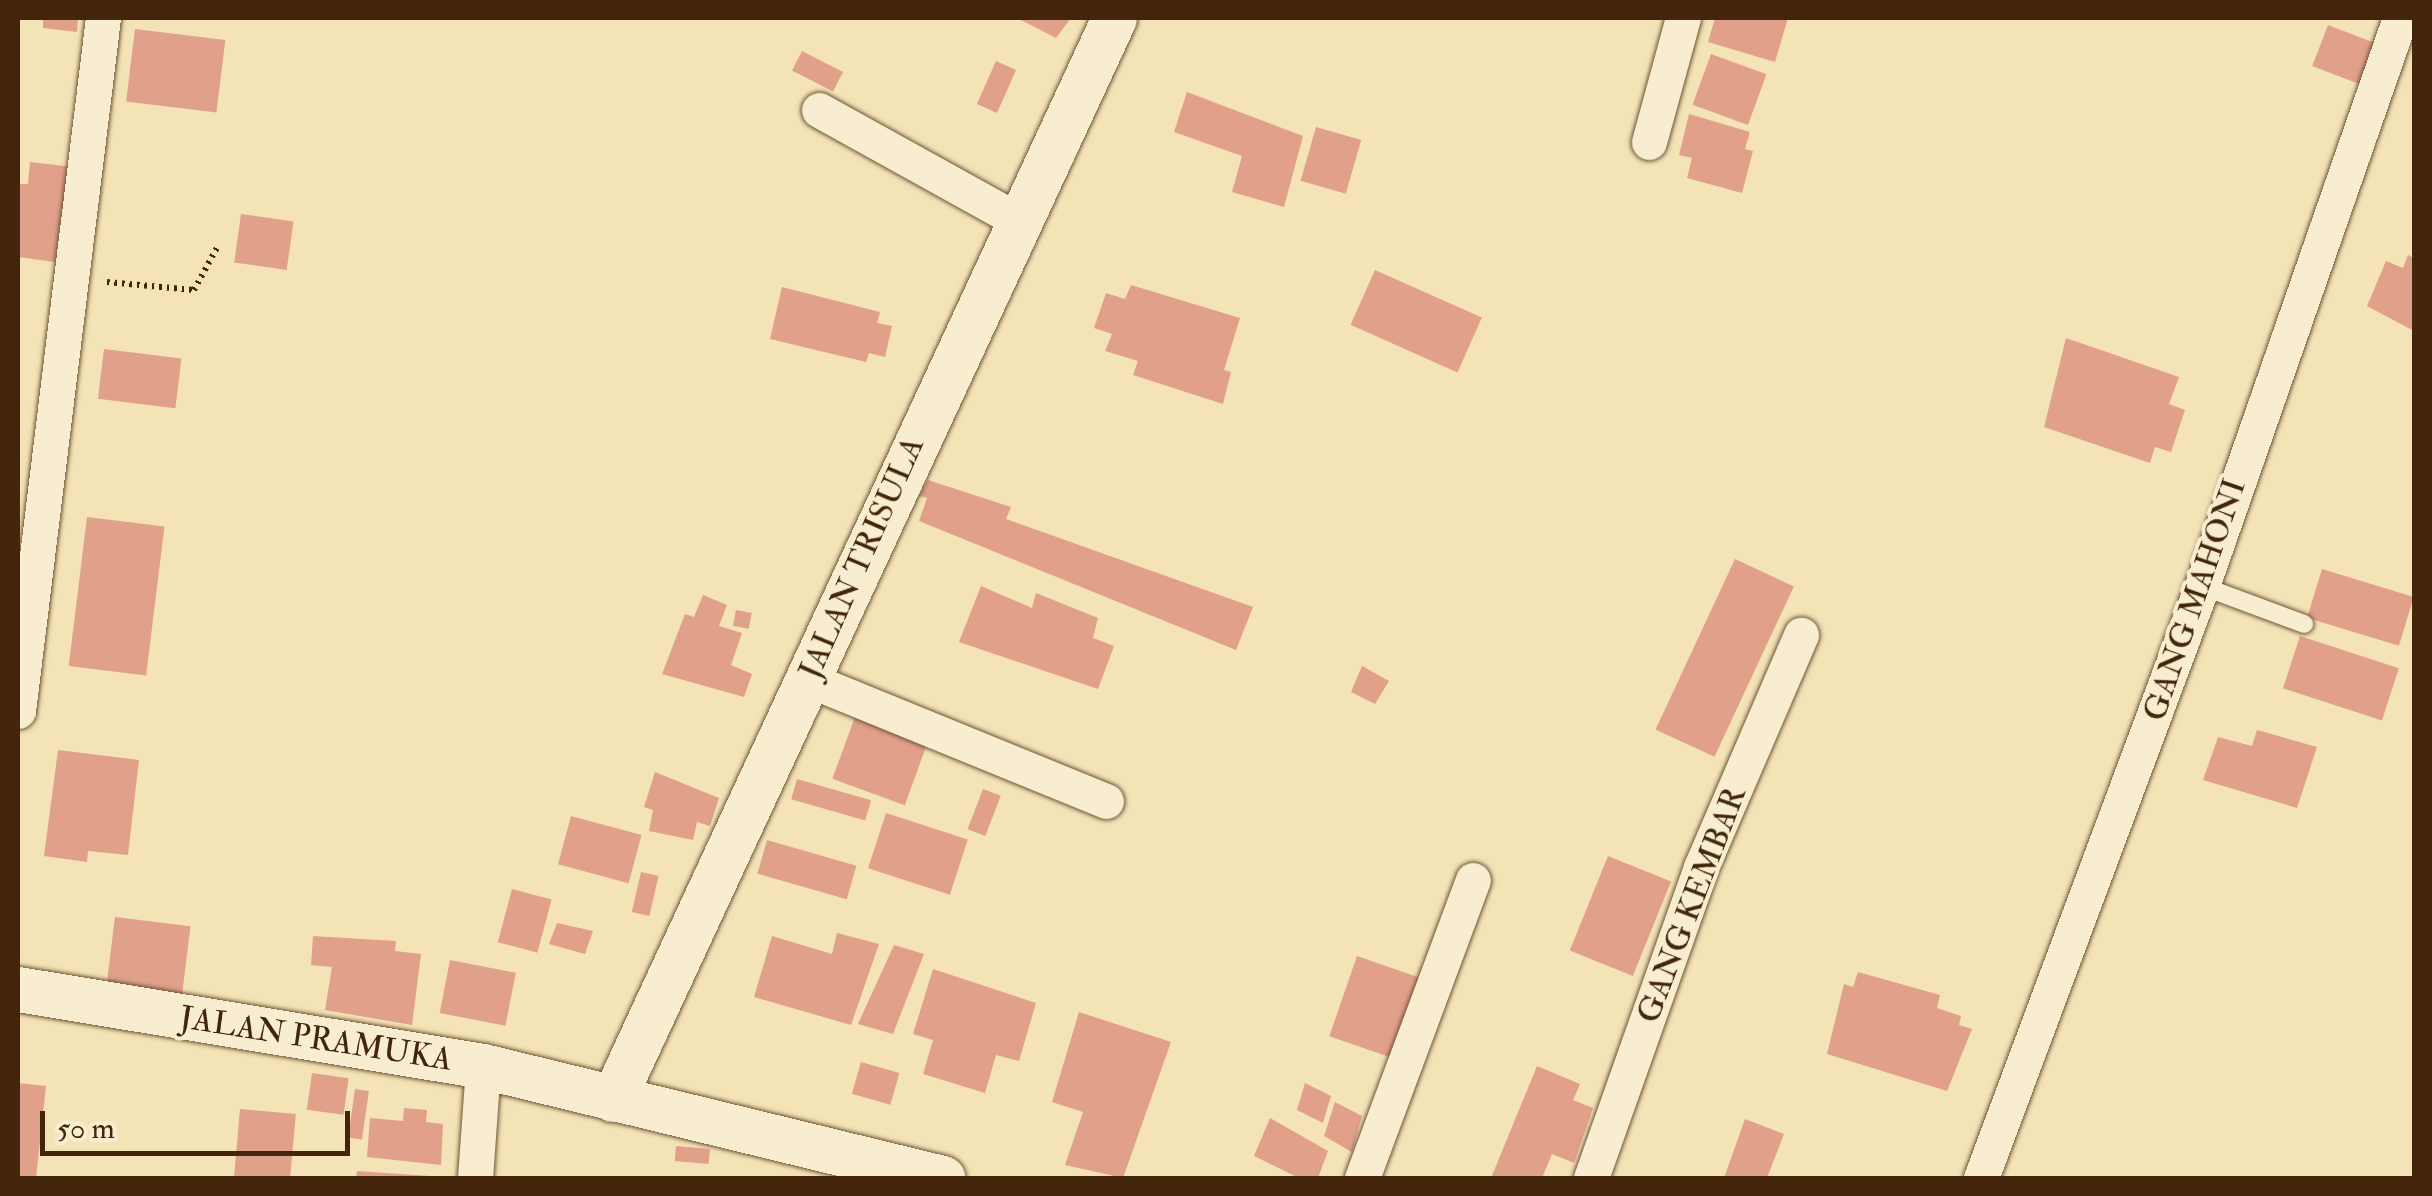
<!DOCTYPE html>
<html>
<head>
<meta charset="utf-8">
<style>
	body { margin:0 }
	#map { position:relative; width:2432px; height:1196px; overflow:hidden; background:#f4e3b6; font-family:"IM FELL Double Pica",serif }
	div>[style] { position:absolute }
	.building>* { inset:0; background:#e1a08a; transform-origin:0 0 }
	.path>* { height:6px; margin-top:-3px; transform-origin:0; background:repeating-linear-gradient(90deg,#42250a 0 2.5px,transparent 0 7.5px) }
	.roads { filter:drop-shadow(0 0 2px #6e5435) drop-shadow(0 0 2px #6e5435) }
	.service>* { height:18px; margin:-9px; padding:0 9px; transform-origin:9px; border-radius:9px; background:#f8edd0 }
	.minor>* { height:35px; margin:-17.5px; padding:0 17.5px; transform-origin:17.5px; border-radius:17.5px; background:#f8edd0 }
	.tertiary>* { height:45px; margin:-22.5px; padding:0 22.5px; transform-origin:22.5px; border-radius:22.5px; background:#f8edd0 }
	span { translate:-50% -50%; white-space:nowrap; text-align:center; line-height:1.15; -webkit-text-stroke:8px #f8edd0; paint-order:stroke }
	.street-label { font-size:32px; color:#42250a }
	.frame { position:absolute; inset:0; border:20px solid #42250a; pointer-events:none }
	.scale { position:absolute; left:40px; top:1111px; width:310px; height:45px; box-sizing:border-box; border:5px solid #42250a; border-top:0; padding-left:12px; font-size:30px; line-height:35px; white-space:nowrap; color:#42250a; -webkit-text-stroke:8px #f8edd0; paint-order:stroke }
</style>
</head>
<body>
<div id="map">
	<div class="building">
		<i style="clip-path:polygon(43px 18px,78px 18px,77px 32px,43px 28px)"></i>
		<i style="clip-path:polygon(1017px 18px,1071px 18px,1056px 38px)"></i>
		<i style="clip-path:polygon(1715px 18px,1788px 18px,1775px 62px,1708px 42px)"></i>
		<i style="left:2328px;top:25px;width:53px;height:44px;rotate:21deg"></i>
		<i style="left:135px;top:29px;width:91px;height:73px;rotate:7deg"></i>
		<i style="left:802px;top:51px;width:46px;height:22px;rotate:27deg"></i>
		<i style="left:1711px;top:54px;width:59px;height:54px;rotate:20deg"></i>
		<i style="left:996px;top:61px;width:22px;height:47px;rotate:24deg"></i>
		<i style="clip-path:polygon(1187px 92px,1303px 136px,1284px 207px,1232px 192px,1242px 156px,1174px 132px)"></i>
		<i style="clip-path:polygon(1689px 114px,1750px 132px,1745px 149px,1753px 151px,1742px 193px,1687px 178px,1692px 158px,1679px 155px)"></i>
		<i style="left:1316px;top:127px;width:47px;height:56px;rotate:16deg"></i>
		<i style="clip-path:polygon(30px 162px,73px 167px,61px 263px,19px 257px,18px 184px,28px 184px)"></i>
		<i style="left:241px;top:214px;width:53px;height:49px;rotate:8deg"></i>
		<i style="clip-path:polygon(2408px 255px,2414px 258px,2414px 331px,2367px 306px,2386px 261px,2403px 268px)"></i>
		<i style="left:1375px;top:270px;width:117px;height:60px;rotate:24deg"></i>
		<i style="clip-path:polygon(1131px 285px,1240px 318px,1224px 370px,1231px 372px,1223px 404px,1133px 375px,1138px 361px,1105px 351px,1112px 334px,1094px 328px,1106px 293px,1125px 299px)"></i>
		<i style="clip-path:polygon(782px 287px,880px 312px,877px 323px,892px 326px,885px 357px,869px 353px,866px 362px,770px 339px)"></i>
		<i style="clip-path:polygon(2066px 338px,2179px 377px,2169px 404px,2185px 410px,2171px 452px,2155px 447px,2150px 463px,2044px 427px)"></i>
		<i style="left:104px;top:349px;width:78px;height:50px;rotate:7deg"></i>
		<i style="clip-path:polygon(928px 480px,1011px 507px,1006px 519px,1253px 607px,1236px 650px,919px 521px,927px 498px,919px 496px)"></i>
		<i style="left:87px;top:517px;width:78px;height:150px;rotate:7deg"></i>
		<i style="left:1735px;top:559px;width:65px;height:188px;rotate:25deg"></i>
		<i style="left:2322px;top:569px;width:96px;height:51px;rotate:17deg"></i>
		<i style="clip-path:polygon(981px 586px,1032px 608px,1036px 593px,1098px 618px,1093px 638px,1114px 646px,1098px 689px,959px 642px)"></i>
		<i style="clip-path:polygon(703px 595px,727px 605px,719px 626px,742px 633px,731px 665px,752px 674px,744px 697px,662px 674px,685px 614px,694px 617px)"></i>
		<i style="left:736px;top:610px;width:16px;height:16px;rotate:11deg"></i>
		<i style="left:2300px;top:636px;width:104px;height:55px;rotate:18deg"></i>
		<i style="clip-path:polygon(1362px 666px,1389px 681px,1375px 704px,1351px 692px)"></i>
		<i style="left:856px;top:714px;width:77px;height:69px;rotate:20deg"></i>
		<i style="clip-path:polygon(2257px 730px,2317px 747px,2297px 808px,2203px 780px,2218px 737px,2252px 746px)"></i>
		<i style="clip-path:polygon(58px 750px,139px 760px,128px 855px,88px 851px,87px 862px,44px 856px)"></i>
		<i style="clip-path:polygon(655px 772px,719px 798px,710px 826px,697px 822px,693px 840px,649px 831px,653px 810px,644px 807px)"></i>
		<i style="left:797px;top:779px;width:77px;height:21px;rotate:16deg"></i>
		<i style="left:983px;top:789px;width:19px;height:43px;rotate:21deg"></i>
		<i style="left:886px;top:813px;width:86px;height:58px;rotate:18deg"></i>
		<i style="left:571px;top:816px;width:73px;height:50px;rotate:15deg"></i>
		<i style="left:767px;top:840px;width:93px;height:35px;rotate:16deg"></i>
		<i style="left:1608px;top:856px;width:68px;height:102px;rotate:22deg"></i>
		<i style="left:641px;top:872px;width:18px;height:41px;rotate:13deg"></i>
		<i style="left:512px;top:889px;width:41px;height:55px;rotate:15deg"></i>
		<i style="left:115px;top:917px;width:76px;height:72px;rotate:7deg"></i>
		<i style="clip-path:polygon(557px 923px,593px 931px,585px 954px,549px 944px)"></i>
		<i style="clip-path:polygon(837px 933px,879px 944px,851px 1025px,754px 997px,772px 936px,832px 954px)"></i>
		<i style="clip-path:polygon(313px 936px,396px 941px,395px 951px,421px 954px,412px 1025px,325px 1010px,332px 967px,311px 965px)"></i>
		<i style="clip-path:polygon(894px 945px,924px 954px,893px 1034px,858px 1024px)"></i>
		<i style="left:1357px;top:956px;width:72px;height:85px;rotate:19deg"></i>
		<i style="left:450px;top:960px;width:67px;height:54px;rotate:11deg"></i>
		<i style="clip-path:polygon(933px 969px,1036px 1003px,1019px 1061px,996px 1055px,985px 1093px,923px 1074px,933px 1040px,913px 1034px)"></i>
		<i style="clip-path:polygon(1858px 972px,1940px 995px,1937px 1008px,1961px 1016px,1959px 1025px,1972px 1029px,1947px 1091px,1827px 1054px,1844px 984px,1853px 987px)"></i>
		<i style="clip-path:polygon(1079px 1012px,1171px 1042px,1123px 1178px,1065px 1165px,1083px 1112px,1052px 1102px)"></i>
		<i style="left:861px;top:1062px;width:40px;height:33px;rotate:16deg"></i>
		<i style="clip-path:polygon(1537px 1066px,1580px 1084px,1573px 1100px,1593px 1108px,1574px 1163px,1552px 1154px,1542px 1178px,1491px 1178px)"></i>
		<i style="left:312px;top:1073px;width:37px;height:37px;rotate:8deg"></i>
		<i style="clip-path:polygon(18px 1083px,46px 1086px,36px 1178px,18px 1178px)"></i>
		<i style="clip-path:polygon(1305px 1083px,1331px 1096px,1323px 1123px,1297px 1110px)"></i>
		<i style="left:355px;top:1089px;width:14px;height:49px;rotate:8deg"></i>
		<i style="clip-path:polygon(1335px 1102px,1362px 1116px,1352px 1152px,1324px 1136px)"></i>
		<i style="clip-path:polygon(404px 1108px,427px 1110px,426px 1122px,443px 1124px,441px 1165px,367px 1157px,370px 1118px,403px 1121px)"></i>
		<i style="left:240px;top:1109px;width:56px;height:69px;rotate:5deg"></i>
		<i style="clip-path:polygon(1270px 1118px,1328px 1151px,1318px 1178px,1299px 1178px,1254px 1156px)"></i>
		<i style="clip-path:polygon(1745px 1119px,1784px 1134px,1767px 1178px,1724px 1178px)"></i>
		<i style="left:676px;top:1146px;width:34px;height:15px;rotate:5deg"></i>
		<i style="clip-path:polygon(357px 1171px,430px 1176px,430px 1178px,356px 1178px)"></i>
	</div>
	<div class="path">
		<i style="left:107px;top:282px;width:87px;rotate:5.3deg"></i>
		<i style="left:194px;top:290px;width:52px;rotate:-61.5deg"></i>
	</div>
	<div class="roads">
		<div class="service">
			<i style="left:2202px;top:586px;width:109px;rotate:20.4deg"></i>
		</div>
		<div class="minor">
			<i style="left:819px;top:110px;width:225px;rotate:29deg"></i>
			<i style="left:1649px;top:142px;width:129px;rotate:-74.7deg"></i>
			<i style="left:807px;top:679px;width:323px;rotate:22.2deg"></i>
			<i style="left:18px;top:711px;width:698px;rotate:-83.01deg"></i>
			<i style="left:475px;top:1178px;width:112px;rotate:-85.9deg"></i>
			<i style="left:1362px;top:1178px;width:318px;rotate:-69.6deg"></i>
			<i style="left:1591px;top:1178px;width:330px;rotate:-70.5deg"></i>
			<i style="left:1701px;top:867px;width:253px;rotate:-66.7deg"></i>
			<i style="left:1981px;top:1178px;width:632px;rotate:-69.53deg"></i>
			<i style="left:2202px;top:586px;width:602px;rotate:-70.78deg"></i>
		</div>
		<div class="tertiary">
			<i style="left:18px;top:989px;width:471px;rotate:9.4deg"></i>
			<i style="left:483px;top:1066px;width:473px;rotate:13.7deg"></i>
			<i style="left:613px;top:1099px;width:1191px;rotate:-65.13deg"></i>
		</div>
	</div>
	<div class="street-label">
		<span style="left:862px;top:558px;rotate:-66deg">JALAN TRISULA</span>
		<span style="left:2195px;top:600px;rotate:-71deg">GANG MAHONI</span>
		<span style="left:1692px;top:905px;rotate:-69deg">GANG KEMBAR</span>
		<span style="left:316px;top:1039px;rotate:9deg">JALAN PRAMUKA</span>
	</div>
	<div class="frame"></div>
	<div class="scale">50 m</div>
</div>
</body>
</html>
